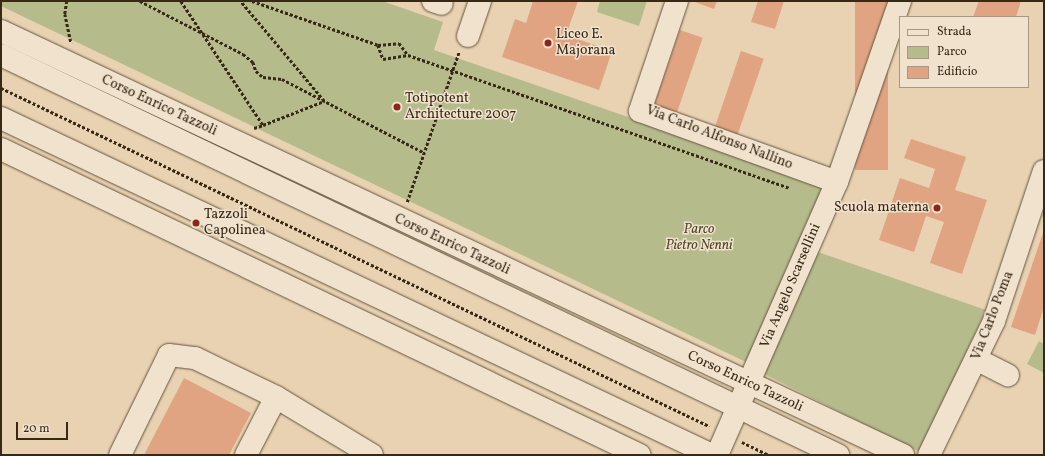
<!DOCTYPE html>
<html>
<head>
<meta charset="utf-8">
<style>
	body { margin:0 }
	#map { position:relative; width:1045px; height:456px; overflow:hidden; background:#e8d2b2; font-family:Vollkorn,serif }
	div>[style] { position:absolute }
	.green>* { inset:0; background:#b6bb8c }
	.building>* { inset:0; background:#e0a482; transform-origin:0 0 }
	.path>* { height:2.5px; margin-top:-1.25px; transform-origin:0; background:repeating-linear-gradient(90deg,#382917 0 3px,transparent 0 5px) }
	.roads { filter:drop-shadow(0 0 1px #64533e) drop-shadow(0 0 1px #64533e) }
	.minor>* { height:22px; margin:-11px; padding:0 11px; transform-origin:11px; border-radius:11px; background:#f0e2cd }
	.dots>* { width:11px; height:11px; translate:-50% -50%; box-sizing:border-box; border:2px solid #f0e2cd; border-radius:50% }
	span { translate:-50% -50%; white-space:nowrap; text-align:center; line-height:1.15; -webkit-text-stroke:3px #f0e2cd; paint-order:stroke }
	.poi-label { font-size:14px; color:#382917 }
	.left { translate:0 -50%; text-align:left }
	.right { translate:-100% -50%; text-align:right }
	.street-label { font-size:14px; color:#382917 }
	.park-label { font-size:14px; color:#51462e; font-style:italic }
	.frame { position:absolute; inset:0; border:2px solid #382917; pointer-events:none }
	.legend { position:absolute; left:899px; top:16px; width:130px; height:72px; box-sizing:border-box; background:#f0e2cd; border:1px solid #a69884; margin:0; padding:5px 7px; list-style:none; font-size:12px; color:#382917 }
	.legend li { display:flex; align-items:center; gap:8px; height:20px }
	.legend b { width:20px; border:1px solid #a69884 }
	.scale { position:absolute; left:16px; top:422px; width:52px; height:18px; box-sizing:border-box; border:2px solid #382917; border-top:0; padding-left:5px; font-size:12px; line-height:14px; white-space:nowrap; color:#382917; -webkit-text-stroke:3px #f0e2cd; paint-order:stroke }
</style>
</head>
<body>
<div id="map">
	<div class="green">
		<i style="clip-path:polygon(1px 1px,382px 1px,443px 22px,434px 50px,822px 184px,819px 198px,746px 362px,1px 6px)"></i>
		<i style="clip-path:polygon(600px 1px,647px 1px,639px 26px,597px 12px)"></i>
		<i style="clip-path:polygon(818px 252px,986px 310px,920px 452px,760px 372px)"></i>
		<i style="clip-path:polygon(1039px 341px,1044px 344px,1044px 373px,1027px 364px)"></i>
	</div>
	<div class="building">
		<i style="clip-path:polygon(533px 1px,578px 1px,566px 35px,612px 51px,599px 90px,502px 57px,515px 19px,526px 23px)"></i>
		<i style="clip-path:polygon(692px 1px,717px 1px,714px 9px)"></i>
		<i style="clip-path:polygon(758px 1px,784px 1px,775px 29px,751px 22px)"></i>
		<i style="left:855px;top:1px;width:33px;height:169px"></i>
		<i style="clip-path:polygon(979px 1px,1021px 1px,1016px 17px,973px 17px)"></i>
		<i style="left:680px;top:30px;width:24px;height:84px;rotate:19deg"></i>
		<i style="left:741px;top:51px;width:24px;height:84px;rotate:19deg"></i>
		<i style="clip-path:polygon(911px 139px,966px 157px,955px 190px,987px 200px,962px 274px,930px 263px,944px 222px,926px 216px,914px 252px,879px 240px,900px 178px,929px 188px,935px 169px,904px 158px)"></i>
		<i style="clip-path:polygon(1044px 230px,1044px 307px,1035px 335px,1011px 327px)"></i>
		<i style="clip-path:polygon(184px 378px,251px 413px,229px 455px,144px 455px)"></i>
	</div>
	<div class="path">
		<i style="left:67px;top:1px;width:13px;rotate:99deg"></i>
		<i style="left:65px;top:14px;width:30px;rotate:78deg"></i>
		<i style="left:140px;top:1px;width:116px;rotate:27.2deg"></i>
		<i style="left:243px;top:54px;width:13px;rotate:39deg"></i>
		<i style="left:253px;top:62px;width:9px;rotate:72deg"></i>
		<i style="left:256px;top:71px;width:9px;rotate:41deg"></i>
		<i style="left:263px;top:77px;width:19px;rotate:6deg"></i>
		<i style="left:282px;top:79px;width:159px;rotate:27.4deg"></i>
		<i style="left:181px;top:1px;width:149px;rotate:56.5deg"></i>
		<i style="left:263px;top:125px;width:66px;rotate:-21.5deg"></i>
		<i style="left:324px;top:101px;width:131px;rotate:-130deg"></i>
		<i style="left:252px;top:1px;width:133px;rotate:19.2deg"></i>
		<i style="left:378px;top:45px;width:21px;rotate:-5deg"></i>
		<i style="left:399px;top:43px;width:15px;rotate:53deg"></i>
		<i style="left:408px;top:55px;width:404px;rotate:19.2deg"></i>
		<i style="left:378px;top:45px;width:15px;rotate:70deg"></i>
		<i style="left:383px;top:59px;width:25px;rotate:-9deg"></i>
		<i style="left:1px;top:88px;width:785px;rotate:25.52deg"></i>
		<i style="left:254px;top:128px;width:9px;rotate:-18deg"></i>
		<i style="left:407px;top:202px;width:159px;rotate:-70.9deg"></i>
		<i style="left:742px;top:442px;width:30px;rotate:26deg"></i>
	</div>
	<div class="roads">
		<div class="minor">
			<i style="left:433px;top:1px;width:9px;rotate:18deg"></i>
			<i style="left:677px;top:1px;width:116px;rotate:108.6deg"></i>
			<i style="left:640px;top:111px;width:209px;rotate:19.8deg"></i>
			<i style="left:1px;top:31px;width:997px;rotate:25.18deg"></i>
			<i style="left:468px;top:36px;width:37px;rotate:-71deg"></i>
			<i style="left:1px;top:55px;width:928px;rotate:25.54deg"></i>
			<i style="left:1px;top:118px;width:787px;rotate:25.36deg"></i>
			<i style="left:1px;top:149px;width:708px;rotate:25.59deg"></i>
			<i style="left:976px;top:359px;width:36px;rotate:27deg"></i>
			<i style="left:120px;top:455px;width:111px;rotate:-63.9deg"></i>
			<i style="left:169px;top:355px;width:26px;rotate:7deg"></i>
			<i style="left:195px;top:358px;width:90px;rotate:25.7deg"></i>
			<i style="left:276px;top:397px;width:112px;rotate:31.1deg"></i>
			<i style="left:246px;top:455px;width:65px;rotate:-62.7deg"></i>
			<i style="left:717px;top:455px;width:298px;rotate:-66.3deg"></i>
			<i style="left:837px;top:182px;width:192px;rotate:-70.8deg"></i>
			<i style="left:929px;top:455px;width:149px;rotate:-64.1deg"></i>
			<i style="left:994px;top:321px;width:158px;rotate:-71.6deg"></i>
		</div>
	</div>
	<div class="dots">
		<i style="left:548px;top:43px;background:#8f2418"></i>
		<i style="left:397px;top:107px;background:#8f2418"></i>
		<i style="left:937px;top:208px;background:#8f2418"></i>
		<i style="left:196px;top:223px;background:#8f2418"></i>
	</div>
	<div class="poi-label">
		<span class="left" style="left:556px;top:43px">Liceo E.<br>Majorana</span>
		<span class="left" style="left:405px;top:107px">Totipotent<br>Architecture 2007</span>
		<span class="right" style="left:929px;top:208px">Scuola materna</span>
		<span class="left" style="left:204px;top:223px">Tazzoli<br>Capolinea</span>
	</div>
	<div class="street-label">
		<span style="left:159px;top:106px;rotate:25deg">Corso Enrico Tazzoli</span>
		<span style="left:719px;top:138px;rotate:21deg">Via Carlo Alfonso Nallino</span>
		<span style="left:452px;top:245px;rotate:25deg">Corso Enrico Tazzoli</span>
		<span style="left:791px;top:286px;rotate:-67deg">Via Angelo Scarsellini</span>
		<span style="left:993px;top:316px;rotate:-69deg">Via Carlo Poma</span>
		<span style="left:745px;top:382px;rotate:25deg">Corso Enrico Tazzoli</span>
	</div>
	<div class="park-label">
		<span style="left:699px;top:238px">Parco<br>Pietro Nenni</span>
	</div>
	<div class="frame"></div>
	<ul class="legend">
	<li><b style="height:5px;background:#f0e2cd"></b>Strada</li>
	<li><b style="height:11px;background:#b6bb8c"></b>Parco</li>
	<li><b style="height:11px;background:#e0a482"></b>Edificio</li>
	</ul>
	<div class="scale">20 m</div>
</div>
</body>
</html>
